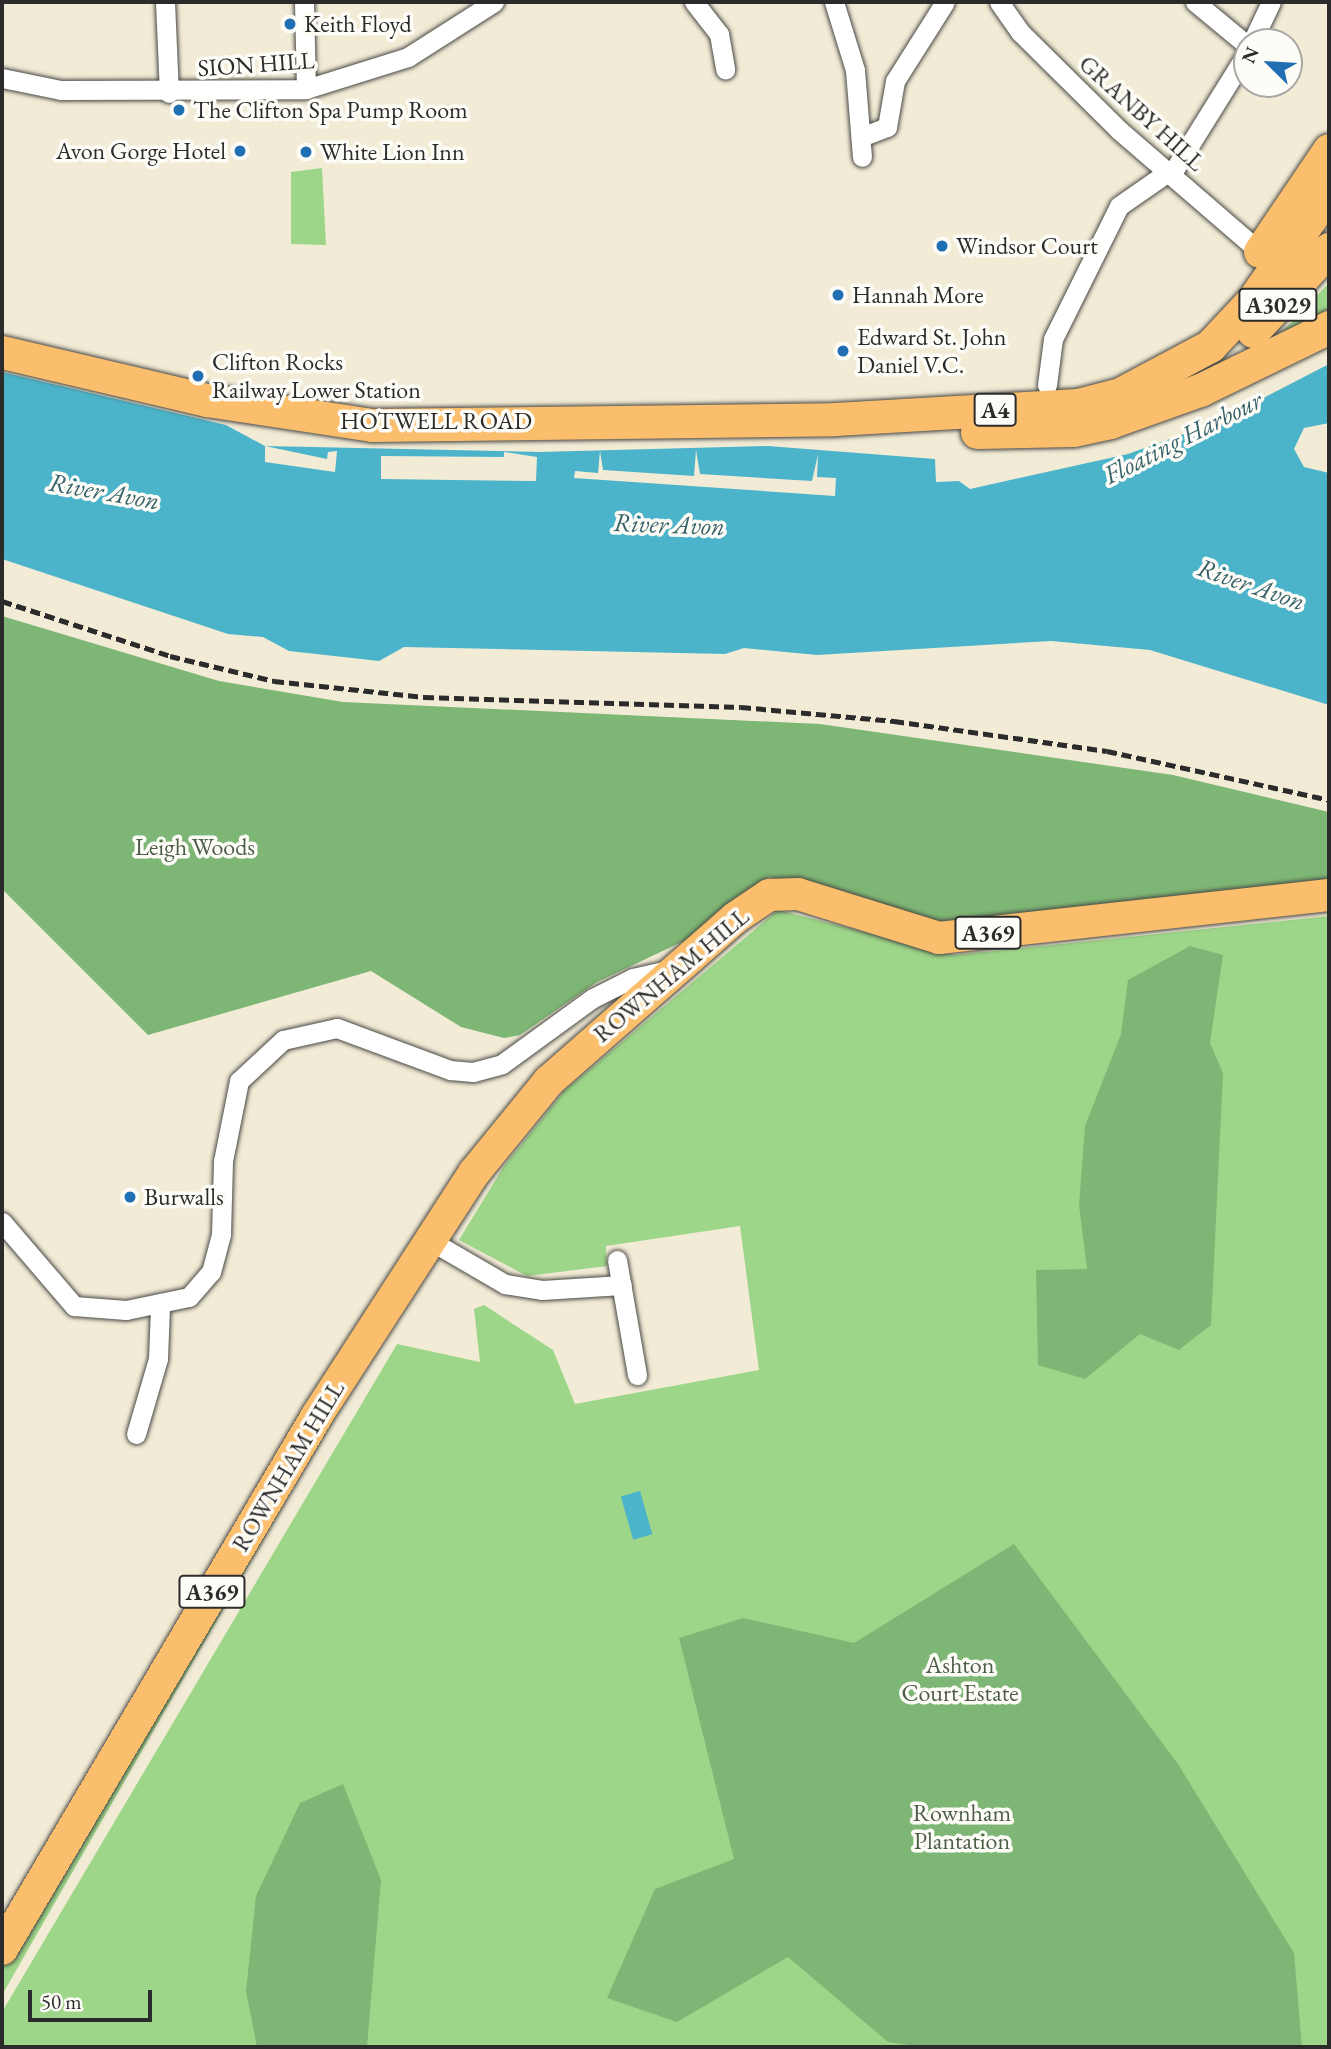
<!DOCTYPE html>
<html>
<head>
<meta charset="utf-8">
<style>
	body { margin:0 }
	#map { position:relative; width:1331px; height:2049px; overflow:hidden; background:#f2ecd6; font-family:"EB Garamond",serif }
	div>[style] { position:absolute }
	.green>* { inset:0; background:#9dd689 }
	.forest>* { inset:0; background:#7eb775 }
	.water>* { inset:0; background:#4cb4ca; transform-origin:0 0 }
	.pier>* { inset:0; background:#f2ecd6 }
	.roads { filter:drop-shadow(0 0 2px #494845) drop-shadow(0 0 2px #494845) }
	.minor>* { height:19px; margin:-9.5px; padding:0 9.5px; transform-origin:9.5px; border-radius:9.5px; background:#fff }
	.primary>* { height:32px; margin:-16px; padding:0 16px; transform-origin:16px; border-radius:16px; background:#fabe6d }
	.trunk>* { height:33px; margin:-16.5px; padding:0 16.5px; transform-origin:16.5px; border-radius:16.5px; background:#fabe6d }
	.rail>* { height:5px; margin-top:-2.5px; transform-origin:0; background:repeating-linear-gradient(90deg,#2b2b2b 0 10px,transparent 0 15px) }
	.dots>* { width:19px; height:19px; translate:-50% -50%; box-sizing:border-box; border:4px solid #fdfcf7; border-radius:50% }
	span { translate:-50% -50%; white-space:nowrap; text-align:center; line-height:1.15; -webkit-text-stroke:7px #fdfcf7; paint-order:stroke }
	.shield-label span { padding:2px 5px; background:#fdfcf7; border:2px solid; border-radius:5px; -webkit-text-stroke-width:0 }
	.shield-label { font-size:23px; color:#2b2b2b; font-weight:700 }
	.poi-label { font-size:24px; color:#2b2b2b }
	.left { translate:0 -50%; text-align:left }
	.right { translate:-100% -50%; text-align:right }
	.street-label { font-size:24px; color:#2b2b2b }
	.park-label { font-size:24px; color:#4d5e47 }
	.water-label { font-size:26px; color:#38626b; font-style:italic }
	.frame { position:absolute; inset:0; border:4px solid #2b2b2b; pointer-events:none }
	.north { position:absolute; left:1233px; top:28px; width:70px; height:70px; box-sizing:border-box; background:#fdfcf7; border:2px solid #a9a8a5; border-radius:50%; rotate:294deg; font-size:19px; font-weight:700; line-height:28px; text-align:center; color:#2b2b2b }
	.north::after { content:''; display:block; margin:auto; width:24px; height:32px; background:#1f6fb2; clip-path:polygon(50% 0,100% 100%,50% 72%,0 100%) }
	.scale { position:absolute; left:28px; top:1990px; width:124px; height:32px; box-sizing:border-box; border:4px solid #2b2b2b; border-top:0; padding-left:9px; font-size:21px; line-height:24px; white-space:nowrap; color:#2b2b2b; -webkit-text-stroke:5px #fdfcf7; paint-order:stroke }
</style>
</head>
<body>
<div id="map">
	<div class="green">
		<i style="clip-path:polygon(322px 168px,326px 245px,291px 244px,291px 172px)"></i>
		<i style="clip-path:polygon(1329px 283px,1329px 309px,1281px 333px)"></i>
		<i style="clip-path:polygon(778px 910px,955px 955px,1329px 916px,1329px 2047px,2px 2047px,2px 2012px,397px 1344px,480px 1362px,474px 1309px,484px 1305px,553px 1350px,575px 1404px,759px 1370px,740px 1226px,606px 1246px,607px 1266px,527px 1276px,459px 1240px,504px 1166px,564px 1091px)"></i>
		<i style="clip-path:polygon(373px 1356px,303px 1470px,2px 1995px,2px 1968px,159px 1696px,249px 1543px)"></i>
	</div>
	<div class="forest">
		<i style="clip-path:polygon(2px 616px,219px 681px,343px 702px,820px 724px,1173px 775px,1329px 812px,1329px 881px,940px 928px,769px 877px,703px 932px,597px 982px,520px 1035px,504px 1038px,461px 1027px,371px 971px,148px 1035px,2px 889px)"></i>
		<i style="clip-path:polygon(1190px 946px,1223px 955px,1210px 1043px,1223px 1073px,1211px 1325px,1179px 1350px,1140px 1334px,1085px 1379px,1038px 1365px,1036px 1270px,1087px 1269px,1079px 1205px,1085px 1126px,1121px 1034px,1128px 980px)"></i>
		<i style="clip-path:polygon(1014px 1544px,1178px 1764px,1294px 1953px,1302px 2047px,922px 2047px,888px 2042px,788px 1957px,677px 2022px,607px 1998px,655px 1889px,734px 1859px,679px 1638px,743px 1618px,854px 1643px)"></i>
		<i style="clip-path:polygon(343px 1784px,381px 1880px,367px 2047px,257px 2047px,246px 1991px,256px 1896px,300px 1803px)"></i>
	</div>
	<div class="water">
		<i style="clip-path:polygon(1329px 364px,1329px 423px,1304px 428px,1294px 449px,1304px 467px,1329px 473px,1329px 705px,1150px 650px,1051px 641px,817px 655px,744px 648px,725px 654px,404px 647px,379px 661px,289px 651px,263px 637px,228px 634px,2px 559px,2px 372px,226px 425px,265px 446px,540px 452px,768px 446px,935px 459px,936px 482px,959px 481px,970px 489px,1128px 454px,1217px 422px)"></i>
		<i style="left:640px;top:1491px;width:45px;height:20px;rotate:74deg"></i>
	</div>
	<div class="pier">
		<i style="clip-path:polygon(265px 446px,327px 459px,328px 452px,337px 451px,335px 472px,265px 462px)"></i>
		<i style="clip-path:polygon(696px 450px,700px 474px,812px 481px,818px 454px,817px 477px,836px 478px,835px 496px,574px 478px,575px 471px,598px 473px,600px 451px,603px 470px,694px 476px)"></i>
		<i style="clip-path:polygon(504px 452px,537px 457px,536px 481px,381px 479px,381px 456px,504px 457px)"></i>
	</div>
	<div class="roads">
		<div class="minor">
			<i style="left:165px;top:2px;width:91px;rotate:87.5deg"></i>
			<i style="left:304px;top:2px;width:87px;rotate:88.7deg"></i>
			<i style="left:694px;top:2px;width:41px;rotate:52deg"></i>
			<i style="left:719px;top:34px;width:36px;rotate:80deg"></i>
			<i style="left:834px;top:2px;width:71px;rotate:72.8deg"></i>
			<i style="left:855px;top:70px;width:87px;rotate:85.4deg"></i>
			<i style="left:999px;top:2px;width:37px;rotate:55deg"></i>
			<i style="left:1020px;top:32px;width:141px;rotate:44.7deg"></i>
			<i style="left:1120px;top:131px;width:185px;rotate:40.8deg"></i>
			<i style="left:1195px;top:2px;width:67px;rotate:39.6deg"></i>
			<i style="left:1252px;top:42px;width:44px;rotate:-64.6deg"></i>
			<i style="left:2px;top:78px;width:60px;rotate:11.5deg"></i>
			<i style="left:61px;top:90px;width:245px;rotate:-0.2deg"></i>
			<i style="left:306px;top:89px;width:107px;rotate:-17.4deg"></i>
			<i style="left:408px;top:57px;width:102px;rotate:-32.6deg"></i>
			<i style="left:861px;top:137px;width:28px;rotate:-21deg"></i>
			<i style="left:887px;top:127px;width:47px;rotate:-80.1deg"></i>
			<i style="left:895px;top:81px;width:93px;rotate:-57.7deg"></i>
			<i style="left:1171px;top:175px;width:144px;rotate:-58.1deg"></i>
			<i style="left:1047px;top:385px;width:46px;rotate:-82.6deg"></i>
			<i style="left:1053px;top:339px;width:148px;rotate:-63.6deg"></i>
			<i style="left:1119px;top:206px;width:60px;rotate:-34.8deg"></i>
			<i style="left:2px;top:1222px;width:111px;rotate:49.4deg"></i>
			<i style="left:74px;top:1306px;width:52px;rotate:4.4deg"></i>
			<i style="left:126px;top:1310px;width:64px;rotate:-11.7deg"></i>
			<i style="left:189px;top:1297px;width:33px;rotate:-49deg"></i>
			<i style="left:211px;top:1272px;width:39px;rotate:-75deg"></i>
			<i style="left:221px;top:1234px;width:73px;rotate:-88.4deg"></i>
			<i style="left:223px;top:1161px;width:82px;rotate:-78.7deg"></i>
			<i style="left:239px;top:1081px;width:60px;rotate:-43deg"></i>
			<i style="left:283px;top:1040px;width:55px;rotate:-12.5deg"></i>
			<i style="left:337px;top:1028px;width:121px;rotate:20.4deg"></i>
			<i style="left:450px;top:1070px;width:23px;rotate:5deg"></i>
			<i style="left:473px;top:1072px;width:30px;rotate:-15deg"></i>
			<i style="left:502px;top:1064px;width:112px;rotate:-36deg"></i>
			<i style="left:593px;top:998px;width:45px;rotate:-26.6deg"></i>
			<i style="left:633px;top:978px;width:40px;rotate:-13deg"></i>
			<i style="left:431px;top:1241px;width:86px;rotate:30.2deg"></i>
			<i style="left:505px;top:1284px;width:37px;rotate:9deg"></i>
			<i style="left:542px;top:1290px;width:80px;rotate:-3.6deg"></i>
			<i style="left:617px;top:1260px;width:117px;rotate:80.1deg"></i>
			<i style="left:136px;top:1434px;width:78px;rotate:-73.7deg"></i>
			<i style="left:158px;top:1359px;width:52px;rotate:-87.8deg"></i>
		</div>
		<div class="primary">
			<i style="left:1260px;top:252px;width:123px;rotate:-55.9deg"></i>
			<i style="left:2px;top:1949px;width:621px;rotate:-59.43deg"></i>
			<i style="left:318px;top:1414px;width:287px;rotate:-57.1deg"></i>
			<i style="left:474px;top:1173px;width:119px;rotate:-50.8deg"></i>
			<i style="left:549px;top:1081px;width:247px;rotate:-41.2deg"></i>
			<i style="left:735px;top:918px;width:41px;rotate:-34.1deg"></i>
			<i style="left:769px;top:895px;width:29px;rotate:-2deg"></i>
			<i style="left:798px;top:894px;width:148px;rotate:17.3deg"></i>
			<i style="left:939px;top:938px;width:392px;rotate:-6.3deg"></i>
		</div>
		<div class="trunk">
			<i style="left:1253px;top:331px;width:112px;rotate:-47.2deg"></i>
			<i style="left:2px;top:352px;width:211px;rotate:13.2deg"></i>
			<i style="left:207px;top:400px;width:167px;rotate:8.6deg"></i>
			<i style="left:372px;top:425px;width:463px;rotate:-0.7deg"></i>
			<i style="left:835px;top:419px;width:243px;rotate:-3.3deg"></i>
			<i style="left:1078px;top:405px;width:43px;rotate:-14.7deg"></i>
			<i style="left:1120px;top:394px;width:102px;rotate:-28.1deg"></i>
			<i style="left:1210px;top:346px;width:63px;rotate:-46.9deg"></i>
			<i style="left:1253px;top:300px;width:132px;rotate:-54.9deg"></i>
			<i style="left:977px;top:432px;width:96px;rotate:-1.2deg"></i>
			<i style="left:1073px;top:430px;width:38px;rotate:-12deg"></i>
			<i style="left:1110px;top:422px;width:96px;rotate:-19.6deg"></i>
			<i style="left:1200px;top:390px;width:144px;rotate:-26deg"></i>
		</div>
	</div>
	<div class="rail">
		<i style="left:2px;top:601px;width:177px;rotate:18.1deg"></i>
		<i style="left:170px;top:656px;width:107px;rotate:13.5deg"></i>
		<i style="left:274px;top:681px;width:151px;rotate:6.1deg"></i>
		<i style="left:424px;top:697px;width:317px;rotate:1.8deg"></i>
		<i style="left:741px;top:707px;width:154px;rotate:5.2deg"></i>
		<i style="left:894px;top:721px;width:215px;rotate:8deg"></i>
		<i style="left:1107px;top:751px;width:227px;rotate:12.4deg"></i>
	</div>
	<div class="dots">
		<i style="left:290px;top:24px;background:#1f6fb2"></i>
		<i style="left:179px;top:110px;background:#1f6fb2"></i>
		<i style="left:240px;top:151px;background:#1f6fb2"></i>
		<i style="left:306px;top:152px;background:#1f6fb2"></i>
		<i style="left:942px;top:246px;background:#1f6fb2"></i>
		<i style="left:838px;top:295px;background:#1f6fb2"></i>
		<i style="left:843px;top:351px;background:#1f6fb2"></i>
		<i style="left:198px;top:376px;background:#1f6fb2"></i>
		<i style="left:130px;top:1197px;background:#1f6fb2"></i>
	</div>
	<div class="shield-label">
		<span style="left:1278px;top:305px">A3029</span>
		<span style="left:995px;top:410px">A4</span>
		<span style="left:988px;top:933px">A369</span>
		<span style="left:212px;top:1592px">A369</span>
	</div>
	<div class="poi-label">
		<span class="left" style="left:304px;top:24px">Keith Floyd</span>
		<span class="left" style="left:193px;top:110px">The Clifton Spa Pump Room</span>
		<span class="right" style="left:226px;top:151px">Avon Gorge Hotel</span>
		<span class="left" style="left:320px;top:152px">White Lion Inn</span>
		<span class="left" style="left:956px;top:246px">Windsor Court</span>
		<span class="left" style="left:852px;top:295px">Hannah More</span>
		<span class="left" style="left:857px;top:351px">Edward St. John<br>Daniel V.C.</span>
		<span class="left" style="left:212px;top:376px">Clifton Rocks<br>Railway Lower Station</span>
		<span class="left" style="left:144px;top:1197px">Burwalls</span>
	</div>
	<div class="street-label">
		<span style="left:256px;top:64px;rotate:-4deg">SION HILL</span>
		<span style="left:1142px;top:113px;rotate:42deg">GRANBY HILL</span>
		<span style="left:436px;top:421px">HOTWELL ROAD</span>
		<span style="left:671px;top:975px;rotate:-40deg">ROWNHAM HILL</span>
		<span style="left:288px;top:1466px;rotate:-59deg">ROWNHAM HILL</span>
	</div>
	<div class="park-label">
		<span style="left:195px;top:847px">Leigh Woods</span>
		<span style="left:960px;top:1679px">Ashton<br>Court Estate</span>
		<span style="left:962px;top:1827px">Rownham<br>Plantation</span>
	</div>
	<div class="water-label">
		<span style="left:1183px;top:438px;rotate:-27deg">Floating Harbour</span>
		<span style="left:104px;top:492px;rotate:10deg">River Avon</span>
		<span style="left:669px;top:525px;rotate:2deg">River Avon</span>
		<span style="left:1251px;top:585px;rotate:19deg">River Avon</span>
	</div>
	<div class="frame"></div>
	<div class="north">N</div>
	<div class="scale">50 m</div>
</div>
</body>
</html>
